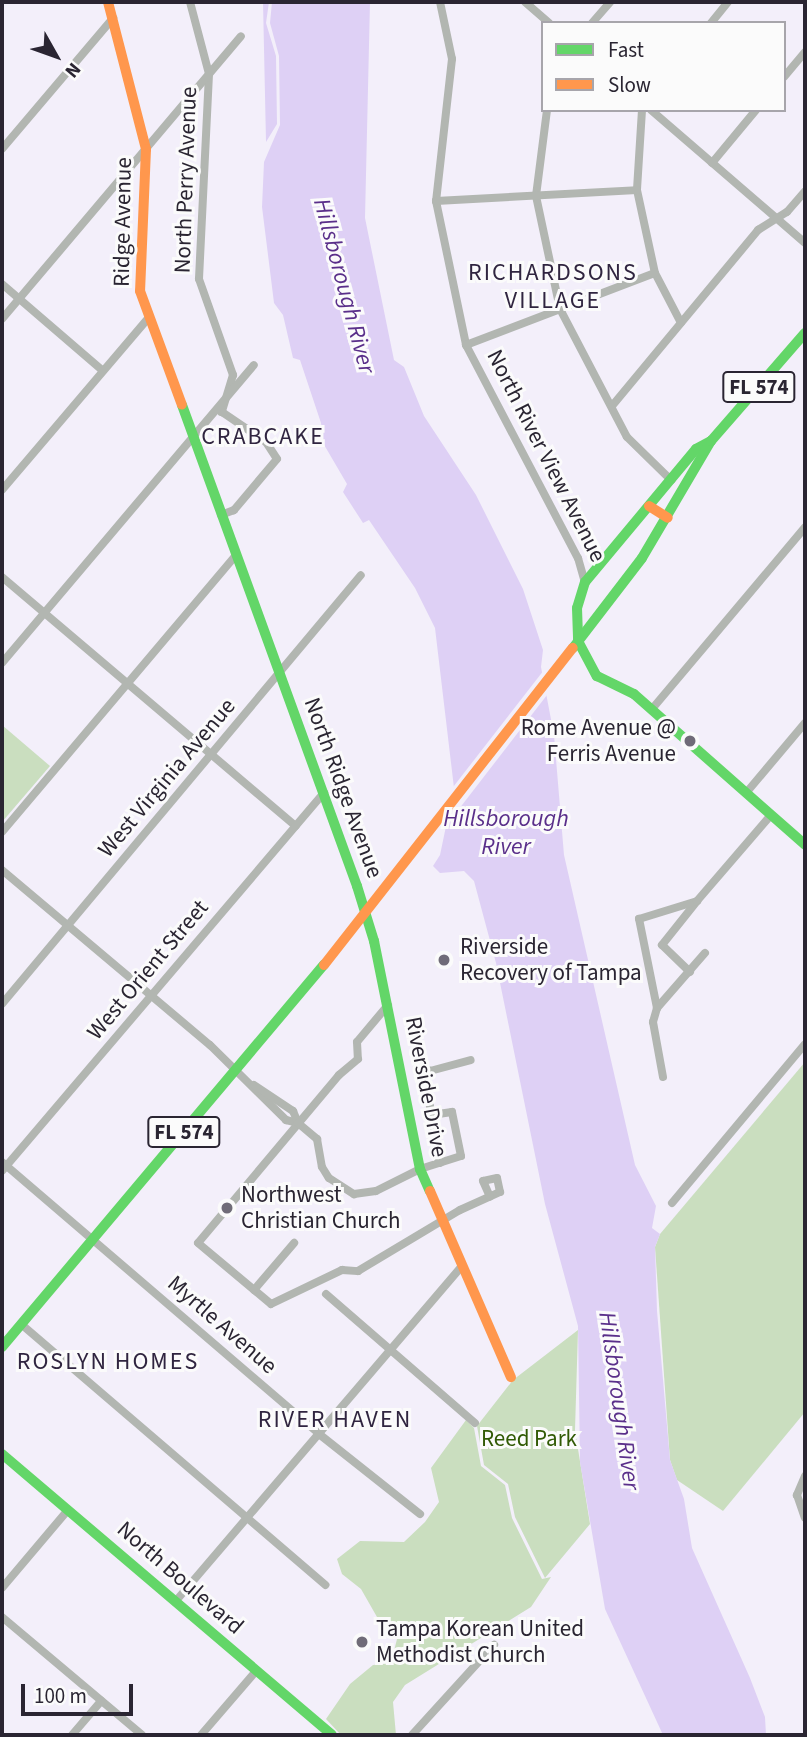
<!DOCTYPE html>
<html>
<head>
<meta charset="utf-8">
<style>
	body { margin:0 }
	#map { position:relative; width:807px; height:1737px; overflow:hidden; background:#f3effa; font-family:"Source Sans 3",sans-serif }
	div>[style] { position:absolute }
	.green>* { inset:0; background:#cadebf }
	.water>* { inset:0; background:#ded0f5 }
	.pier>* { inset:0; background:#f3effa }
	.street>* { height:8px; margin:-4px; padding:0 4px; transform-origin:4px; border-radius:4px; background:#b2b6b1 }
	.fast>* { height:10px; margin:-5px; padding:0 5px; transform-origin:5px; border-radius:5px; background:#63d668 }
	.slow>* { height:10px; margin:-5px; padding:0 5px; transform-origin:5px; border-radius:5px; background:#ff974d }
	.dots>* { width:19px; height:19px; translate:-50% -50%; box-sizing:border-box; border:4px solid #fbfbfb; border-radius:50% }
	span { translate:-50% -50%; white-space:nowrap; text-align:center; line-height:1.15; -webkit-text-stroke:6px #fbfbfb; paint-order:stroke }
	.shield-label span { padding:2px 5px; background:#fbfbfb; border:2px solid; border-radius:5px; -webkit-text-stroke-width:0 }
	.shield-label { font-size:21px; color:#2a2532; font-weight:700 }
	.street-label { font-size:23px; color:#2a2532 }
	.poi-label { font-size:23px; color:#2a2532 }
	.right { translate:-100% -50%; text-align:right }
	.left { translate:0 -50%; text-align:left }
	.park-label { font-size:23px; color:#315a05 }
	.neighbourhood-label { font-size:24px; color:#302540; letter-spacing:2px }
	.water-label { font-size:24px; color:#5a2f8a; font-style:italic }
	.frame { position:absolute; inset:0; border:4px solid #2a2532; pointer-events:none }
	.legend { position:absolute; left:541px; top:21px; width:245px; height:91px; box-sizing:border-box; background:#fbfbfb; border:2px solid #a7a5ab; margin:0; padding:9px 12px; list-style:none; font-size:21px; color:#2a2532 }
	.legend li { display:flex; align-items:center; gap:14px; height:35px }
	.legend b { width:35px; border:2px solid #a7a5ab }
	.north { position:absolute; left:21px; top:21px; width:70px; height:70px; -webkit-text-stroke:5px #fbfbfb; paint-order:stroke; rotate:130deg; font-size:19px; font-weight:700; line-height:28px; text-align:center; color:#2a2532 }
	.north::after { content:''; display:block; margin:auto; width:24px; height:32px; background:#2a2532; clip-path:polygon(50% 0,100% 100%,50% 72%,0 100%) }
	.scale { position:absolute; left:21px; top:1684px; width:112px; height:32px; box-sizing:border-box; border:4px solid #2a2532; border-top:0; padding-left:9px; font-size:21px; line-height:24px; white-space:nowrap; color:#2a2532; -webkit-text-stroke:5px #fbfbfb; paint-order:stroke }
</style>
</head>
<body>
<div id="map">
	<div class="green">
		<i style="clip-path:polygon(2px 725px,50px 766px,2px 822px)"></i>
		<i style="clip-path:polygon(805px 1062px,805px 1412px,723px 1511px,677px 1480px,670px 1460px,655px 1247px,660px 1234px)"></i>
		<i style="clip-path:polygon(578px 1330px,575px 1430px,590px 1524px,545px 1578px,515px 1517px,508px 1484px,484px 1465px,477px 1426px,513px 1380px)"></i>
		<i style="clip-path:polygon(466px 1420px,474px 1428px,481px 1466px,505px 1485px,512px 1518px,542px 1579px,551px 1577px,531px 1607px,405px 1685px,393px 1702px,396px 1735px,341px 1735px,326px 1719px,350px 1684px,373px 1665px,391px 1663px,397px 1639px,377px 1617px,361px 1589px,342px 1574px,337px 1559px,360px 1541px,404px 1542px,425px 1522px,439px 1502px,431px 1468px)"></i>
	</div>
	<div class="water">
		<i style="clip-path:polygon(263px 2px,269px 2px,266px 23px,276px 56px,277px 124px,266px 142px)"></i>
		<i style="clip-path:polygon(272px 2px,370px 2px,365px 218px,394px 360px,404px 367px,424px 416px,476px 495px,523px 589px,543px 650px,541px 667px,554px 735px,564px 855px,635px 1165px,656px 1206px,652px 1228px,660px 1234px,655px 1247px,657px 1311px,670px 1460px,684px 1499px,692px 1548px,750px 1678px,765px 1717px,766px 1735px,663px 1735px,605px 1609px,580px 1462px,578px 1326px,545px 1204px,496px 963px,474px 881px,464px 871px,440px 873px,433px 866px,440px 855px,454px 788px,435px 628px,415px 588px,369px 520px,363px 523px,343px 492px,347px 484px,323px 443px,321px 423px,300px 360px,293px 358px,283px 315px,274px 303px,262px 207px,264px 162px,280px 125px,279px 56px,270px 23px)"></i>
	</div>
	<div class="pier">
		<i style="clip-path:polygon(544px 670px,547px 695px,442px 831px,450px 791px)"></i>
	</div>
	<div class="street">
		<i style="left:190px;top:2px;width:74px;rotate:75.2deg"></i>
		<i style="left:209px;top:74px;width:205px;rotate:92.8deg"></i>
		<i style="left:199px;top:279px;width:102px;rotate:70.5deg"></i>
		<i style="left:233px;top:375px;width:39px;rotate:107deg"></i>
		<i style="left:222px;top:412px;width:53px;rotate:34.3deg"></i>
		<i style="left:266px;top:442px;width:20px;rotate:57deg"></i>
		<i style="left:277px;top:459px;width:67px;rotate:130.1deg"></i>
		<i style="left:234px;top:510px;width:14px;rotate:159deg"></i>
		<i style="left:440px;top:2px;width:58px;rotate:78.1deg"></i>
		<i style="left:452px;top:59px;width:143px;rotate:96.4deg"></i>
		<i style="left:436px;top:201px;width:147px;rotate:78.2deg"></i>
		<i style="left:466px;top:345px;width:241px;rotate:62.3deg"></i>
		<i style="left:578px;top:558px;width:25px;rotate:74deg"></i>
		<i style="left:525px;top:2px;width:32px;rotate:41deg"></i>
		<i style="left:592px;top:23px;width:28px;rotate:-49deg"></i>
		<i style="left:711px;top:23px;width:27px;rotate:-51deg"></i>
		<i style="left:784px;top:77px;width:33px;rotate:-50deg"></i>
		<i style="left:547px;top:110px;width:87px;rotate:97.3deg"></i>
		<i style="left:536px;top:196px;width:116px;rotate:78deg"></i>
		<i style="left:560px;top:309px;width:144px;rotate:62.4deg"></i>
		<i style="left:627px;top:437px;width:62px;rotate:44.3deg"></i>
		<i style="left:642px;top:110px;width:80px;rotate:93.6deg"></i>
		<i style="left:637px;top:190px;width:85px;rotate:77.8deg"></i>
		<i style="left:655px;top:273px;width:56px;rotate:62.5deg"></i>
		<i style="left:651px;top:110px;width:203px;rotate:40.8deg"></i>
		<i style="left:2px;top:149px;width:172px;rotate:-49.7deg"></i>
		<i style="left:712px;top:163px;width:69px;rotate:-50.3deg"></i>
		<i style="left:436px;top:201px;width:201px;rotate:-3.1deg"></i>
		<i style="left:2px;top:284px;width:133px;rotate:40.7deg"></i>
		<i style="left:2px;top:319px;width:370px;rotate:-49.8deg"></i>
		<i style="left:466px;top:345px;width:202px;rotate:-20.9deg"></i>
		<i style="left:612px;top:406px;width:229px;rotate:-50.3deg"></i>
		<i style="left:758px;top:230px;width:34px;rotate:-32deg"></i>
		<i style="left:787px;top:212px;width:28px;rotate:-49deg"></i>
		<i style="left:2px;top:490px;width:227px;rotate:-49.6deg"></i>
		<i style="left:2px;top:577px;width:385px;rotate:40.3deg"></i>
		<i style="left:2px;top:663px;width:390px;rotate:-49.8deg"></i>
		<i style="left:652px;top:709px;width:238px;rotate:-49.9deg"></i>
		<i style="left:746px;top:793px;width:92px;rotate:-49.9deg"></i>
		<i style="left:2px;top:832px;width:361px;rotate:-49.8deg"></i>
		<i style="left:2px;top:870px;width:272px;rotate:40.1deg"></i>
		<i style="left:210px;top:1045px;width:107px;rotate:44.6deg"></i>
		<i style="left:286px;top:1120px;width:12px;rotate:14deg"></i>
		<i style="left:690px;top:972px;width:39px;rotate:-136deg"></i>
		<i style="left:662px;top:945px;width:56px;rotate:-51.5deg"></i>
		<i style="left:2px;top:1004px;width:559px;rotate:-50.08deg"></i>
		<i style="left:388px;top:1005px;width:48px;rotate:130deg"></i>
		<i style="left:357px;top:1042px;width:17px;rotate:87deg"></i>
		<i style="left:358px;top:1059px;width:25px;rotate:140deg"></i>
		<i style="left:339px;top:1075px;width:219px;rotate:130deg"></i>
		<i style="left:198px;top:1243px;width:95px;rotate:39.9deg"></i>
		<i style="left:271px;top:1304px;width:79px;rotate:-25.6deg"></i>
		<i style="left:342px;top:1270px;width:16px;rotate:4deg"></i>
		<i style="left:358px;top:1271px;width:119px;rotate:-30.9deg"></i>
		<i style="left:460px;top:1210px;width:44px;rotate:-24.2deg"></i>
		<i style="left:500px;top:1192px;width:14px;rotate:-102deg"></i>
		<i style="left:497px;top:1178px;width:14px;rotate:168deg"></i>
		<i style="left:483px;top:1181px;width:17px;rotate:66deg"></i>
		<i style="left:657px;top:1008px;width:73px;rotate:-48.9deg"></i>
		<i style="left:663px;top:1077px;width:56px;rotate:-100.3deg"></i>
		<i style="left:653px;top:1022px;width:15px;rotate:-74deg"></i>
		<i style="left:657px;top:1008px;width:91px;rotate:-101.4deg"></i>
		<i style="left:639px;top:919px;width:61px;rotate:-17.2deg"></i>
		<i style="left:697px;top:901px;width:113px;rotate:-49.3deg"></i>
		<i style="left:254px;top:1085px;width:47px;rotate:33.7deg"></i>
		<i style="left:293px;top:1111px;width:13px;rotate:67deg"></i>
		<i style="left:298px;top:1123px;width:25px;rotate:40deg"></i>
		<i style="left:317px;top:1139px;width:28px;rotate:80deg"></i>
		<i style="left:322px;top:1167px;width:13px;rotate:58deg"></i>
		<i style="left:329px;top:1178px;width:30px;rotate:33deg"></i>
		<i style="left:354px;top:1194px;width:22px;rotate:-8deg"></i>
		<i style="left:376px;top:1191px;width:49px;rotate:-26.6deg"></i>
		<i style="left:420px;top:1169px;width:43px;rotate:-17.6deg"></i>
		<i style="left:461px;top:1156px;width:45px;rotate:-101.6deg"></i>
		<i style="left:452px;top:1112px;width:21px;rotate:172deg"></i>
		<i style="left:2px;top:1162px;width:418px;rotate:40.6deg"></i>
		<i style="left:319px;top:1434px;width:129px;rotate:38.4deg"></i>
		<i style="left:440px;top:1163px;width:86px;rotate:-100deg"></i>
		<i style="left:425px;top:1078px;width:9px;rotate:-54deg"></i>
		<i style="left:430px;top:1071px;width:42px;rotate:-15deg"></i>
		<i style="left:2px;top:1171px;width:497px;rotate:-49.6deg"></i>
		<i style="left:672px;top:1203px;width:207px;rotate:-50.1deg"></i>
		<i style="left:254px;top:1290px;width:62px;rotate:-49.6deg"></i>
		<i style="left:326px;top:1294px;width:197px;rotate:40.9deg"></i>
		<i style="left:21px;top:1324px;width:401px;rotate:40.6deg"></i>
		<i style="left:805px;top:1476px;width:21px;rotate:113deg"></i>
		<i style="left:797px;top:1495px;width:24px;rotate:71deg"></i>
		<i style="left:2px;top:1588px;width:102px;rotate:-49.8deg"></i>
		<i style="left:175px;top:1602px;width:442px;rotate:-49.5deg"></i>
		<i style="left:2px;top:1617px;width:183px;rotate:40.1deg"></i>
		<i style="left:72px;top:1735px;width:45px;rotate:-49.5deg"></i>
		<i style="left:201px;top:1735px;width:84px;rotate:-49.3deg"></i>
		<i style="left:412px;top:1735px;width:122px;rotate:-47.7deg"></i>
	</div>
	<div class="fast">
		<i style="left:182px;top:405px;width:512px;rotate:70.01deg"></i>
		<i style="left:357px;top:886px;width:58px;rotate:72.8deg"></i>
		<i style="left:374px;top:941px;width:233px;rotate:78.6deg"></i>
		<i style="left:420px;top:1169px;width:24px;rotate:66deg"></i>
		<i style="left:711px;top:441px;width:17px;rotate:152deg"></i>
		<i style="left:696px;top:449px;width:173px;rotate:129.8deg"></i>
		<i style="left:585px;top:582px;width:27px;rotate:107deg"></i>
		<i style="left:577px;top:608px;width:33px;rotate:88deg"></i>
		<i style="left:578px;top:641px;width:40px;rotate:62deg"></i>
		<i style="left:597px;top:676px;width:41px;rotate:25.9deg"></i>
		<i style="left:634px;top:694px;width:228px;rotate:41.4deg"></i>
		<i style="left:573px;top:648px;width:113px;rotate:-52.5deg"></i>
		<i style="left:642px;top:558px;width:136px;rotate:-59.5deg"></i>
		<i style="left:711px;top:441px;width:143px;rotate:-49deg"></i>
		<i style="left:2px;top:1347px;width:500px;rotate:-49.9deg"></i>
		<i style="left:2px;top:1454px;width:433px;rotate:40.4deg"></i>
	</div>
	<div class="slow">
		<i style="left:108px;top:2px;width:152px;rotate:75.5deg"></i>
		<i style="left:146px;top:149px;width:142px;rotate:92.4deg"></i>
		<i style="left:140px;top:291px;width:121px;rotate:69.8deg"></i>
		<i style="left:649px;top:506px;width:22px;rotate:32deg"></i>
		<i style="left:324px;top:965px;width:403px;rotate:-51.9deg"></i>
		<i style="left:430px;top:1191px;width:203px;rotate:66.5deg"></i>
	</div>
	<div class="dots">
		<i style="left:690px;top:741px;background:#706c78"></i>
		<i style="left:444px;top:960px;background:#706c78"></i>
		<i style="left:227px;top:1208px;background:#706c78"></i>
		<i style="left:362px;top:1642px;background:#706c78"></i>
	</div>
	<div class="shield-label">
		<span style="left:759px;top:387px">FL 574</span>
		<span style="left:184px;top:1132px">FL 574</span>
	</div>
	<div class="street-label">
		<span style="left:186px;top:180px;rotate:-88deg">North Perry Avenue</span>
		<span style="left:123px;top:222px;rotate:-89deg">Ridge Avenue</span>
		<span style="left:546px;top:456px;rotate:63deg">North River View Avenue</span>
		<span style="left:167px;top:778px;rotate:-50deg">West Virginia Avenue</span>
		<span style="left:343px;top:788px;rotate:70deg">North Ridge Avenue</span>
		<span style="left:148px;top:970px;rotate:-50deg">West Orient Street</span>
		<span style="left:426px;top:1087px;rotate:79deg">Riverside Drive</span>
		<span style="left:222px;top:1325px;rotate:41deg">Myrtle Avenue</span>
		<span style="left:180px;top:1578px;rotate:41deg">North Boulevard</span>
	</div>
	<div class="poi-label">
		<span class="right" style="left:676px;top:741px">Rome Avenue @<br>Ferris Avenue</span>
		<span class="left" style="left:460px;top:960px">Riverside<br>Recovery of Tampa</span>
		<span class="left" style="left:241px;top:1208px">Northwest<br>Christian Church</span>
		<span class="left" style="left:376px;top:1642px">Tampa Korean United<br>Methodist Church</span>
	</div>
	<div class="park-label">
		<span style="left:529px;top:1439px">Reed Park</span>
	</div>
	<div class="neighbourhood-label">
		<span style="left:553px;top:287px">RICHARDSONS<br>VILLAGE</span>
		<span style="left:263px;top:437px">CRABCAKE</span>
		<span style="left:108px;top:1362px">ROSLYN HOMES</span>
		<span style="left:335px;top:1420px">RIVER HAVEN</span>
	</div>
	<div class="water-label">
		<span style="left:344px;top:286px;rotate:75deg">Hillsborough River</span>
		<span style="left:506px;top:833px">Hillsborough<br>River</span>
		<span style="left:619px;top:1401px;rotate:82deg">Hillsborough River</span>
	</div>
	<div class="frame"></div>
	<ul class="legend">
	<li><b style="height:9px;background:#63d668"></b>Fast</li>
	<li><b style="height:9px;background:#ff974d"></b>Slow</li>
	</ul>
	<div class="north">N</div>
	<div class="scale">100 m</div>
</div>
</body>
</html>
